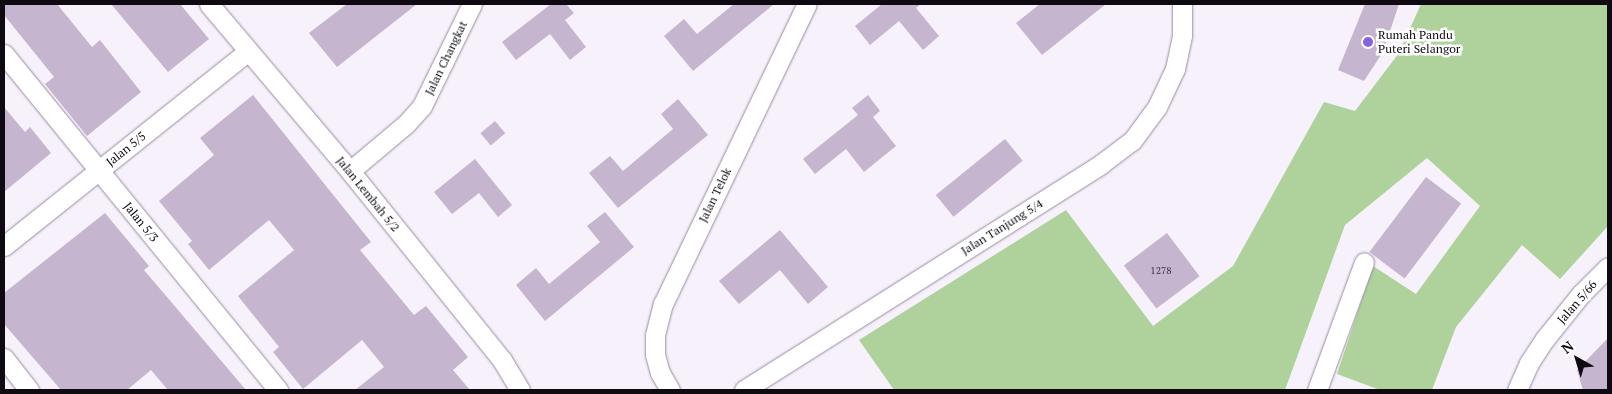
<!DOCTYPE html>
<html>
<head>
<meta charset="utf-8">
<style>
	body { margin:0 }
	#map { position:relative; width:1612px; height:394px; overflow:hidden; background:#f7f1fb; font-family:"PT Serif",serif }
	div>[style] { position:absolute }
	.green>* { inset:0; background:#afd29c }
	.building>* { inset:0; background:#c6b5ce; transform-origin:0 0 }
	.roads { filter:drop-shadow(0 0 1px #998aa3) drop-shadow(0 0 1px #998aa3) }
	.minor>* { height:19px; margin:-9.5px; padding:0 9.5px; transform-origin:9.5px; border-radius:9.5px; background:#fff }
	.dots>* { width:14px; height:14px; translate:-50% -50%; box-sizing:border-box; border:2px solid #fff; border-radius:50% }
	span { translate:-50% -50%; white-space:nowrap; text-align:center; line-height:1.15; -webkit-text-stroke:5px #fff; paint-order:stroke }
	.number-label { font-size:10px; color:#3d3441 }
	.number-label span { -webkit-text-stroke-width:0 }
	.poi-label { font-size:12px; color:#0f0912 }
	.left { translate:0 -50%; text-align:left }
	.street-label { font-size:12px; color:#0f0912 }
	.frame { position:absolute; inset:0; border:5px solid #0f0912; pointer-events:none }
	.north { position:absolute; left:1552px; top:334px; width:50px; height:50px; -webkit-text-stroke:4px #fff; paint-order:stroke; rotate:321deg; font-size:14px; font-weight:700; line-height:20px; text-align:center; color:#0f0912 }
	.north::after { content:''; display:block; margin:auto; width:18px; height:22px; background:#0f0912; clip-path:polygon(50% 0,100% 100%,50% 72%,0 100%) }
</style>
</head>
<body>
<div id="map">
	<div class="green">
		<i style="clip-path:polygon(1421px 4px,1608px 4px,1608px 226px,1560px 279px,1522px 245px,1456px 327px,1432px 390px,1380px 390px,1337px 374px,1373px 266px,1416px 294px,1480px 206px,1427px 158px,1345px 225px,1285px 390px,894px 390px,859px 340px,1066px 210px,1153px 326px,1233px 266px,1324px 102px,1355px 111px,1399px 53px)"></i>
	</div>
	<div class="building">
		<i style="clip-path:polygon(4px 4px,57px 4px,92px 47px,100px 40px,141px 92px,87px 136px,45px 84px,54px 77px,4px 15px)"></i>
		<i style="clip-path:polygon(111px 4px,180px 4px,209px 39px,168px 72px)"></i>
		<i style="clip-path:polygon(347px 4px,417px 4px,337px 67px,309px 33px)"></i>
		<i style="clip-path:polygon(551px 4px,566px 4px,574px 13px,565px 20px,586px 47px,570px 60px,550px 34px,516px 60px,502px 42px)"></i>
		<i style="clip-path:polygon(734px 4px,774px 4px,693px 71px,664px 36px,684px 19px,697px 34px)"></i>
		<i style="clip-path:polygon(882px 4px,921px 4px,916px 8px,939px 36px,923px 50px,899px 21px,870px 45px,855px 26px)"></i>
		<i style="clip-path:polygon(1040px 4px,1106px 4px,1042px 55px,1016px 23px)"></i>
		<i style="clip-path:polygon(1365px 4px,1399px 4px,1383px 52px,1364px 81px,1338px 70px)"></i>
		<i style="clip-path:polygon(253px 95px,371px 242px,360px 250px,414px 315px,426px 306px,468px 357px,453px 370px,470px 390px,355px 390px,384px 367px,362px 340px,303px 389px,273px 352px,279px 347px,238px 296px,294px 250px,269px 220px,209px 270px,188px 244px,192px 241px,159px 201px,214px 155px,200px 138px)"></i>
		<i style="clip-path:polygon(868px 95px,880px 111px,873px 117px,896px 146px,864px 172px,846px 149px,815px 174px,803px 159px,858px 115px,852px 108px)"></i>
		<i style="clip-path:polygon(678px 99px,708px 135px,618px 208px,589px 173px,610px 156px,623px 171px,673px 129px,661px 114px)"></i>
		<i style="clip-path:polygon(4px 107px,25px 132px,30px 127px,51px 153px,4px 192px)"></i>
		<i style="left:495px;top:121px;width:16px;height:19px;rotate:50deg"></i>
		<i style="left:1005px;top:139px;width:28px;height:89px;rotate:51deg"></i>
		<i style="clip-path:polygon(475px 159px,512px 205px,498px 217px,479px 193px,452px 214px,434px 192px)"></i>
		<i style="left:1426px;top:177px;width:44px;height:94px;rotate:37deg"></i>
		<i style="clip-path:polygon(605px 212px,634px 247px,545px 321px,516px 285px,536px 268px,549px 284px,600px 242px,587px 226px)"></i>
		<i style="clip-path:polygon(105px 213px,149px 266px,144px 270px,246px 390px,168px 390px,151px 370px,127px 390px,61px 390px,4px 324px,4px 293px)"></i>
		<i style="clip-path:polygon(780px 230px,828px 287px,808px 304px,780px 270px,739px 304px,719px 281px)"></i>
		<i style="left:1167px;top:233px;width:54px;height:54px;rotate:53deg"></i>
		<i style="clip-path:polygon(1608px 338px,1608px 390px,1583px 390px,1577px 370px)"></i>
	</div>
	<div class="roads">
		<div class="minor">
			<i style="left:209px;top:4px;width:219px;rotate:49.8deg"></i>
			<i style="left:350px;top:171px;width:243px;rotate:51.2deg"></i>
			<i style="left:502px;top:360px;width:35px;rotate:59deg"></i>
			<i style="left:4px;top:54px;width:434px;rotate:50.8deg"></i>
			<i style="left:350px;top:171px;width:73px;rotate:-40deg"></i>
			<i style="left:406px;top:124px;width:24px;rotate:-48deg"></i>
			<i style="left:422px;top:106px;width:114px;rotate:-63.9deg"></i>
			<i style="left:4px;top:246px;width:312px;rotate:-38.6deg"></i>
			<i style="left:4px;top:358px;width:41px;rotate:52deg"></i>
			<i style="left:670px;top:390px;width:20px;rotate:-120deg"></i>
			<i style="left:660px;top:373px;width:20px;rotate:-105deg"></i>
			<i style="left:655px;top:354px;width:19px;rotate:-90deg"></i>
			<i style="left:655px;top:335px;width:32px;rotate:-76deg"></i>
			<i style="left:663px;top:304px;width:333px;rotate:-64.4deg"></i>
			<i style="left:744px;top:390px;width:423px;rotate:-32.3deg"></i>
			<i style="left:1101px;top:164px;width:39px;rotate:-37deg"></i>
			<i style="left:1132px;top:141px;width:42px;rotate:-53.7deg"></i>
			<i style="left:1157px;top:107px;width:42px;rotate:-64.7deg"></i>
			<i style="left:1175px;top:69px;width:35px;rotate:-78deg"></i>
			<i style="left:1182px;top:35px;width:31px;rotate:-90deg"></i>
			<i style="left:1317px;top:390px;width:136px;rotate:-69.8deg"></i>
			<i style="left:1517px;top:390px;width:30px;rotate:-66deg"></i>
			<i style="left:1529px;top:363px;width:27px;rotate:-57deg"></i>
			<i style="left:1544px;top:340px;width:59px;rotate:-51.2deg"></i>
			<i style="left:1581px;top:294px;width:38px;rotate:-45deg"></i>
		</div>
	</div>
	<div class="dots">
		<i style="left:1368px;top:42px;background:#8762dc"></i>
	</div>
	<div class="number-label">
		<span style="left:1161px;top:271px">1278</span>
	</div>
	<div class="poi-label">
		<span class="left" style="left:1378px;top:42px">Rumah Pandu<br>Puteri Selangor</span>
	</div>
	<div class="street-label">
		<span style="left:446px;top:58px;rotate:-64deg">Jalan Changkat</span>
		<span style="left:126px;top:149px;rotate:-39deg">Jalan 5/5</span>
		<span style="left:368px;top:194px;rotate:51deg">Jalan Lembah 5/2</span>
		<span style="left:715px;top:195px;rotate:-64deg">Jalan Telok</span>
		<span style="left:141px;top:222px;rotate:51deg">Jalan 5/3</span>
		<span style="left:1002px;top:227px;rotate:-32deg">Jalan Tanjung 5/4</span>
		<span style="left:1577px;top:302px;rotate:-49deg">Jalan 5/66</span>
	</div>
	<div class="frame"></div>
	<div class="north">N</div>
</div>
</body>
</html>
